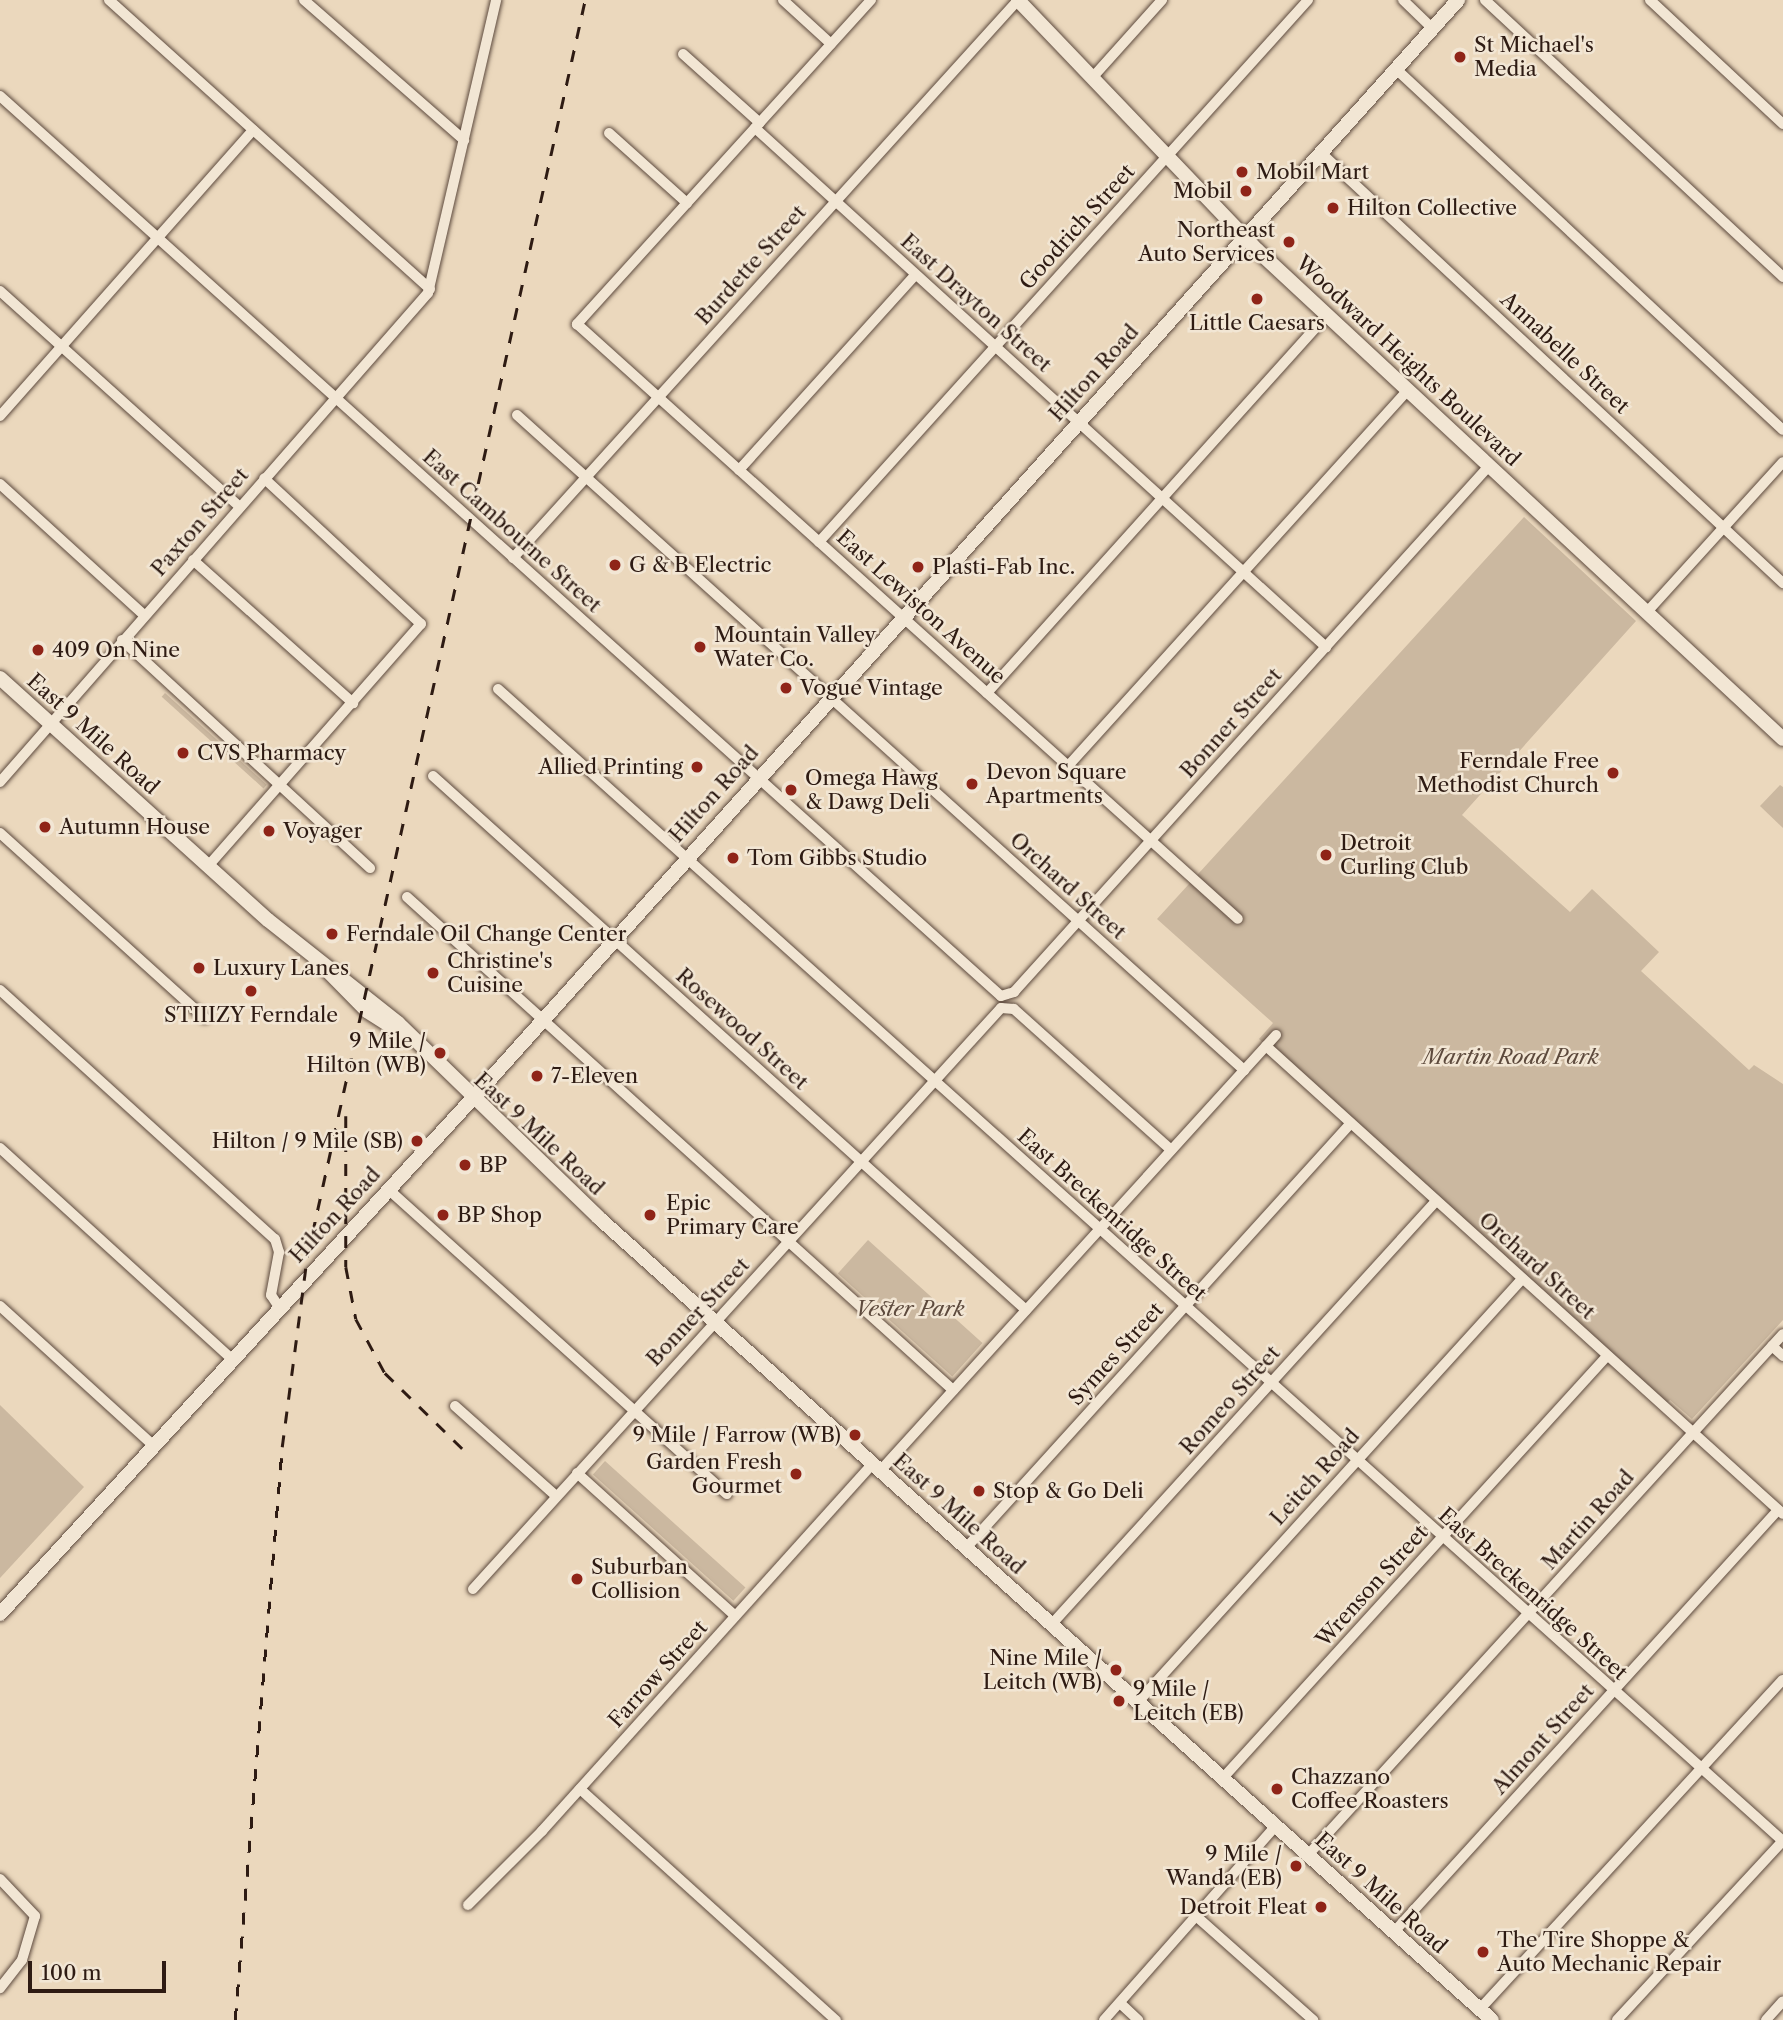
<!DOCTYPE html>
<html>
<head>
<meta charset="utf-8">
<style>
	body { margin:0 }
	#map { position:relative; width:1783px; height:2020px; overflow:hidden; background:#ebd8bd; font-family:"Libre Caslon Text",serif }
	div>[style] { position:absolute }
	.green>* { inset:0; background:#cbb8a0; transform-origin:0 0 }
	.roads { filter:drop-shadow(0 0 2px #5d4a3e) drop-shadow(0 0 2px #5d4a3e) }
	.street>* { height:10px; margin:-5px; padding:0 5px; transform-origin:5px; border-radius:5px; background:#f2e6d4 }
	.secondary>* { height:14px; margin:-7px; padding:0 7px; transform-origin:7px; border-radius:7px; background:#f2e6d4 }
	.rail>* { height:2.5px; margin-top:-1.25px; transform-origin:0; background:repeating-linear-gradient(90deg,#2e1b13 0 12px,transparent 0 24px) }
	.dots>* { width:19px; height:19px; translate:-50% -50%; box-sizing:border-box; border:4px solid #f2e6d4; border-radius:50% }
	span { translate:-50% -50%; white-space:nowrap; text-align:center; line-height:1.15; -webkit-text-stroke:5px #f2e6d4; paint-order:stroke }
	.poi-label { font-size:21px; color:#2e1b13 }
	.left { translate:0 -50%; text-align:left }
	.right { translate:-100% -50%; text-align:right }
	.street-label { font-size:21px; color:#2e1b13 }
	.park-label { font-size:21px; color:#5d4a3d; font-style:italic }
	.scale { position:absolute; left:28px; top:1961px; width:138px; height:32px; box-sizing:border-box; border:4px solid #2e1b13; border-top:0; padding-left:9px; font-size:21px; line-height:24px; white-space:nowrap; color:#2e1b13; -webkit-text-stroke:5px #f2e6d4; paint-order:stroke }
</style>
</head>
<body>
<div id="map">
	<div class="green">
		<i style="clip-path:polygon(1524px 517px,1636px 621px,1462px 815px,1570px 912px,1592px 889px,1659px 952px,1641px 971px,1749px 1070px,1754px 1065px,1783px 1084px,1783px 1320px,1692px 1419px,1670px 1400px,1663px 1407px,1259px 1039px,1273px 1023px,1157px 919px)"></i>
		<i style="left:165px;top:693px;width:137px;height:5px;rotate:42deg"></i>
		<i style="clip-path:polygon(1780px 785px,1783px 787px,1783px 828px,1760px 806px)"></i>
		<i style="left:868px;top:1240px;width:154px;height:45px;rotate:42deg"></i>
		<i style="clip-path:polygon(0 1405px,84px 1487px,0 1578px)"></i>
		<i style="left:605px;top:1461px;width:189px;height:18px;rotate:42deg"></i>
	</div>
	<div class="roads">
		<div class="street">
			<i style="left:109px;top:0;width:432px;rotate:42deg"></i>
			<i style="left:304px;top:0;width:213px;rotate:41.2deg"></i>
			<i style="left:783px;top:0;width:65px;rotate:42.5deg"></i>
			<i style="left:871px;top:0;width:438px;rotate:132.2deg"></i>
			<i style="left:577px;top:324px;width:889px;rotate:41.99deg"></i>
			<i style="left:1403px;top:0;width:40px;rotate:44deg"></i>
			<i style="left:1485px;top:0;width:407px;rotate:42.9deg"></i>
			<i style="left:1650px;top:0;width:182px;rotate:43deg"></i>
			<i style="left:683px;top:54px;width:103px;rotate:41.9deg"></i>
			<i style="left:1396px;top:69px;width:529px;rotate:43.01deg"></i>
			<i style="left:1092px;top:78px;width:105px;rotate:-48.1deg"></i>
			<i style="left:0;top:96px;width:1346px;rotate:41.96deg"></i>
			<i style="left:1001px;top:996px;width:14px;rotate:-17deg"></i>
			<i style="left:1014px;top:992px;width:709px;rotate:-47.92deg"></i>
			<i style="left:755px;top:128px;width:772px;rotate:42.27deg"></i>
			<i style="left:609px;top:133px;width:105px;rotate:41.9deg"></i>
			<i style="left:1320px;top:152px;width:633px;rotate:42.95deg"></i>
			<i style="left:0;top:291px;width:323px;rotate:42deg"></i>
			<i style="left:517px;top:415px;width:979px;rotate:42.02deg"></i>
			<i style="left:0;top:416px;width:382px;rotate:-48.5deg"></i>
			<i style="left:739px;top:470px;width:263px;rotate:-47.9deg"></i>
			<i style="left:0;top:484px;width:195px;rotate:42.3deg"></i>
			<i style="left:819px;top:542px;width:730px;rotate:-47.94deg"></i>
			<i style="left:513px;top:558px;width:753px;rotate:-47.85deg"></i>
			<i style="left:193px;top:560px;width:215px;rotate:41.8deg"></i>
			<i style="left:1647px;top:612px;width:202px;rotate:-47.8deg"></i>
			<i style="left:122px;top:640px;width:337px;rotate:42.6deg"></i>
			<i style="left:498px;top:689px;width:1726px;rotate:41.88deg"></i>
			<i style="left:987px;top:693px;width:508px;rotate:-48.03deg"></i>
			<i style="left:1068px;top:766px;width:507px;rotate:-47.88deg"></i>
			<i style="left:433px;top:776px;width:798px;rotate:42deg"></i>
			<i style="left:0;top:782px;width:650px;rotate:-48.81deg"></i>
			<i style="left:428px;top:293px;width:301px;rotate:-76.9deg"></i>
			<i style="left:0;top:833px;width:276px;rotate:42.1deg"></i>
			<i style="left:209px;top:865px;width:321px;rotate:-48.7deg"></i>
			<i style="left:421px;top:624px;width:214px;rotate:-137.1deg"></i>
			<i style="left:407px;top:897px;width:736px;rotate:42.08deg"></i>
			<i style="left:0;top:990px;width:371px;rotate:42.2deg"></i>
			<i style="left:275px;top:1239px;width:14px;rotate:73deg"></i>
			<i style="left:279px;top:1252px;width:44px;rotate:100.5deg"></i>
			<i style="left:271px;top:1295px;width:14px;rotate:56deg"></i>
			<i style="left:1266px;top:1046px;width:697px;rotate:42.15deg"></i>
			<i style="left:0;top:1148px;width:314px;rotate:42.3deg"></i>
			<i style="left:388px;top:1189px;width:456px;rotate:42deg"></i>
			<i style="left:0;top:1306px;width:207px;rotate:42.3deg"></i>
			<i style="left:1772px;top:1346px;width:15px;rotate:42deg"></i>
			<i style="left:455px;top:1406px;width:135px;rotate:41.7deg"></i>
			<i style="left:880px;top:1471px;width:589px;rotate:-47.75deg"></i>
			<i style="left:577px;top:1473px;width:213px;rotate:42.1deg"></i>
			<i style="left:966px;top:1548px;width:573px;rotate:-47.83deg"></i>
			<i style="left:473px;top:1589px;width:785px;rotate:-47.74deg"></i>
			<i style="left:1001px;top:1008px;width:13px;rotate:4deg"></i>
			<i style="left:1014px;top:1009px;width:211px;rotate:41.9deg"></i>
			<i style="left:1051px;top:1625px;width:573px;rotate:-47.76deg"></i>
			<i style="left:1137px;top:1703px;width:573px;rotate:-47.76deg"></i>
			<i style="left:1222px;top:1779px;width:572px;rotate:-47.69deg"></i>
			<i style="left:580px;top:1789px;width:345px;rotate:42.1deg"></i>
			<i style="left:1307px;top:1856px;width:706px;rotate:-47.64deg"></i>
			<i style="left:0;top:1879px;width:51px;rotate:46.6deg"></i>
			<i style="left:35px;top:1916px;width:46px;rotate:106.5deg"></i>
			<i style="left:22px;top:1960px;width:36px;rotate:128deg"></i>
			<i style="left:468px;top:1905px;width:105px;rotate:-45deg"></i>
			<i style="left:542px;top:1831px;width:494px;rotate:-48deg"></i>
			<i style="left:1196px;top:1916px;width:157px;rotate:41.6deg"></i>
			<i style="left:1393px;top:1933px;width:572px;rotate:-47.69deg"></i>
			<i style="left:1120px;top:2003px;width:25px;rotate:43deg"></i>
			<i style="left:1480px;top:2009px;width:447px;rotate:-47.4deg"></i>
			<i style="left:1104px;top:2020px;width:258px;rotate:-48.5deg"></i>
			<i style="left:1617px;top:2020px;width:244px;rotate:-47.2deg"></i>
			<i style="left:1766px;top:2020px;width:25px;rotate:-48deg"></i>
		</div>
		<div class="secondary">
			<i style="left:1018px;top:0;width:346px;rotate:46.3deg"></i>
			<i style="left:1257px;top:250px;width:718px;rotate:42.91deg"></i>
			<i style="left:0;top:678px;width:361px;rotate:42.1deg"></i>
			<i style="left:268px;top:920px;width:166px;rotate:38.4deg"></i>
			<i style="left:398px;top:1023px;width:280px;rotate:44.1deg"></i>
			<i style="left:599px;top:1218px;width:1200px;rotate:41.93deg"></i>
			<i style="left:316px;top:959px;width:73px;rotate:45.6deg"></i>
			<i style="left:367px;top:1011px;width:43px;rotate:32.6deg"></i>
			<i style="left:0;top:1614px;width:716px;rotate:-47.49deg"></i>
			<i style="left:484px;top:1086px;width:1459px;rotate:-48.11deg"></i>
		</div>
	</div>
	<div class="rail">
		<i style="left:346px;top:1116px;width:151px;rotate:90deg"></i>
		<i style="left:346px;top:1267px;width:53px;rotate:79.1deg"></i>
		<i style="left:356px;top:1319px;width:61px;rotate:61.8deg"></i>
		<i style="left:385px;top:1373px;width:119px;rotate:44.3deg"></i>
		<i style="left:235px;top:2020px;width:575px;rotate:-85.31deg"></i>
		<i style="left:282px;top:1447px;width:192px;rotate:-82.5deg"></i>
		<i style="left:307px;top:1257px;width:1287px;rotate:-77.53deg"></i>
	</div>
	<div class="dots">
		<i style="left:1460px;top:57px;background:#8f2418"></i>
		<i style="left:1242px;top:172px;background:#8f2418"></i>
		<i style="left:1246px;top:191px;background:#8f2418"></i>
		<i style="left:1333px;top:208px;background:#8f2418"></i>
		<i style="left:1289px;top:242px;background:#8f2418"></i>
		<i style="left:1257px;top:299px;background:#8f2418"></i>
		<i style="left:615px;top:565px;background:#8f2418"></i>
		<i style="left:918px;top:567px;background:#8f2418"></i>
		<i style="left:700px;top:647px;background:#8f2418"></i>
		<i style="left:38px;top:650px;background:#8f2418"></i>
		<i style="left:786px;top:688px;background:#8f2418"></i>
		<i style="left:183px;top:753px;background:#8f2418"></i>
		<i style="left:697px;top:767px;background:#8f2418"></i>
		<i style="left:1613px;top:773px;background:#8f2418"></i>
		<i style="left:972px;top:784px;background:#8f2418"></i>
		<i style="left:791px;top:790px;background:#8f2418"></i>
		<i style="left:45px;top:827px;background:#8f2418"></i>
		<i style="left:269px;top:831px;background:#8f2418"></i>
		<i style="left:1326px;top:855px;background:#8f2418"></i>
		<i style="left:733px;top:858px;background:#8f2418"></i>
		<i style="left:332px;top:934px;background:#8f2418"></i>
		<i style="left:199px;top:968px;background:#8f2418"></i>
		<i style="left:433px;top:973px;background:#8f2418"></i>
		<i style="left:251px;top:991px;background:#8f2418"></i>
		<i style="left:440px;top:1053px;background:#8f2418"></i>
		<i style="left:537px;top:1076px;background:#8f2418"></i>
		<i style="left:417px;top:1141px;background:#8f2418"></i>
		<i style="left:465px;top:1165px;background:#8f2418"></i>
		<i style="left:443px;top:1215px;background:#8f2418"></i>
		<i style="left:650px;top:1215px;background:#8f2418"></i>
		<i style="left:855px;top:1435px;background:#8f2418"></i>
		<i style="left:796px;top:1474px;background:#8f2418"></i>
		<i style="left:979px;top:1491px;background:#8f2418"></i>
		<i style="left:577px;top:1579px;background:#8f2418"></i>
		<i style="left:1116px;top:1670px;background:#8f2418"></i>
		<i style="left:1119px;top:1701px;background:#8f2418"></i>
		<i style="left:1277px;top:1789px;background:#8f2418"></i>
		<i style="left:1296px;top:1866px;background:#8f2418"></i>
		<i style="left:1321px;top:1907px;background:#8f2418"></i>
		<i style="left:1483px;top:1952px;background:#8f2418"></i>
	</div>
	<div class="poi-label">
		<span class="left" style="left:1474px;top:57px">St Michael's<br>Media</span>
		<span class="left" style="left:1256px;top:172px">Mobil Mart</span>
		<span class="right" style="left:1232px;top:191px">Mobil</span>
		<span class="left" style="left:1347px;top:208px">Hilton Collective</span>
		<span class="right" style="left:1275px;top:242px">Northeast<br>Auto Services</span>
		<span style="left:1257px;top:323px">Little Caesars</span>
		<span class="left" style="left:629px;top:565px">G &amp; B Electric</span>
		<span class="left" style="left:932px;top:567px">Plasti-Fab Inc.</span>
		<span class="left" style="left:714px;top:647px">Mountain Valley<br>Water Co.</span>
		<span class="left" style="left:52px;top:650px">409 On Nine</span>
		<span class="left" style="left:800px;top:688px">Vogue Vintage</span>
		<span class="left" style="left:197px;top:753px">CVS Pharmacy</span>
		<span class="right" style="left:1599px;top:773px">Ferndale Free<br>Methodist Church</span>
		<span class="right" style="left:683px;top:767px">Allied Printing</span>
		<span class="left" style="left:986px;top:784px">Devon Square<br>Apartments</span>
		<span class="left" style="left:805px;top:790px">Omega Hawg<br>&amp; Dawg Deli</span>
		<span class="left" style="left:59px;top:827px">Autumn House</span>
		<span class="left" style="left:283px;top:831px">Voyager</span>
		<span class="left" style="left:1340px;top:855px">Detroit<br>Curling Club</span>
		<span class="left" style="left:747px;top:858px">Tom Gibbs Studio</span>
		<span class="left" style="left:346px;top:934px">Ferndale Oil Change Center</span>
		<span class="left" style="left:447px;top:973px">Christine's<br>Cuisine</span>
		<span class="left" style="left:213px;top:968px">Luxury Lanes</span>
		<span style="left:251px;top:1015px">STIIIZY Ferndale</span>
		<span class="right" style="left:426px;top:1053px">9 Mile /<br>Hilton (WB)</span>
		<span class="left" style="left:551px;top:1076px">7-Eleven</span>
		<span class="right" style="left:403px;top:1141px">Hilton / 9 Mile (SB)</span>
		<span class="left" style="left:479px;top:1165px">BP</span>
		<span class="left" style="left:666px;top:1215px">Epic<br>Primary Care</span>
		<span class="left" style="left:457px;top:1215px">BP Shop</span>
		<span class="right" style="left:841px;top:1435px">9 Mile / Farrow (WB)</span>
		<span class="right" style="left:782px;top:1474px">Garden Fresh<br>Gourmet</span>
		<span class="left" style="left:993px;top:1491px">Stop &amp; Go Deli</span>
		<span class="left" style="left:591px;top:1579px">Suburban<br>Collision</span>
		<span class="right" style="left:1102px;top:1670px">Nine Mile /<br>Leitch (WB)</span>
		<span class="left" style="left:1133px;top:1701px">9 Mile /<br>Leitch (EB)</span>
		<span class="left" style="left:1291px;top:1789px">Chazzano<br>Coffee Roasters</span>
		<span class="right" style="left:1282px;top:1866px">9 Mile /<br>Wanda (EB)</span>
		<span class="right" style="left:1307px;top:1907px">Detroit Fleat</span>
		<span class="left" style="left:1497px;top:1952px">The Tire Shoppe &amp;<br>Auto Mechanic Repair</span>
	</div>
	<div class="street-label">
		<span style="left:1077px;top:227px;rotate:-48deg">Goodrich Street</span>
		<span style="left:751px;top:265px;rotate:-48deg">Burdette Street</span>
		<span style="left:976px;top:303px;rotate:42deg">East Drayton Street</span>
		<span style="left:1565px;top:353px;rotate:43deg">Annabelle Street</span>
		<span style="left:1408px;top:361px;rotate:43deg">Woodward Heights Boulevard</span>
		<span style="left:1094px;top:373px;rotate:-48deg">Hilton Road</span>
		<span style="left:200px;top:522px;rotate:-49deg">Paxton Street</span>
		<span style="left:512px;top:531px;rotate:42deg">East Cambourne Street</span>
		<span style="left:921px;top:607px;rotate:42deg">East Lewiston Avenue</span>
		<span style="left:1231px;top:723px;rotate:-48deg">Bonner Street</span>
		<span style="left:93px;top:734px;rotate:42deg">East 9 Mile Road</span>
		<span style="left:714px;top:794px;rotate:-48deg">Hilton Road</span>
		<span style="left:1068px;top:886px;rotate:42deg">Orchard Street</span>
		<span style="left:742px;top:1029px;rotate:42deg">Rosewood Street</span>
		<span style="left:539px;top:1134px;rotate:43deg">East 9 Mile Road</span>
		<span style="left:335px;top:1215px;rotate:-47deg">Hilton Road</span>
		<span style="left:1112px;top:1215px;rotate:42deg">East Breckenridge Street</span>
		<span style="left:1537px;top:1266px;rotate:42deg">Orchard Street</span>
		<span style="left:698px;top:1312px;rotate:-47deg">Bonner Street</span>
		<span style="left:1116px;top:1354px;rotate:-48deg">Symes Street</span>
		<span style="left:1230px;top:1400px;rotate:-48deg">Romeo Street</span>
		<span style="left:1315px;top:1477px;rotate:-48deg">Leitch Road</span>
		<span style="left:959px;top:1514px;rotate:42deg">East 9 Mile Road</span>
		<span style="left:1588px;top:1520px;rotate:-48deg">Martin Road</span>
		<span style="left:1372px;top:1586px;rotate:-48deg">Wrenson Street</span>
		<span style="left:1533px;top:1594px;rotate:42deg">East Breckenridge Street</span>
		<span style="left:658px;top:1674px;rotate:-48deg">Farrow Street</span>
		<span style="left:1543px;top:1739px;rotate:-48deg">Almont Street</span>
		<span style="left:1381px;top:1893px;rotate:42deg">East 9 Mile Road</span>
	</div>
	<div class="park-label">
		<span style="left:1511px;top:1057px">Martin Road Park</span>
		<span style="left:910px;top:1309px">Vester Park</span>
	</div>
	<div class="scale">100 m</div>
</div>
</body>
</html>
